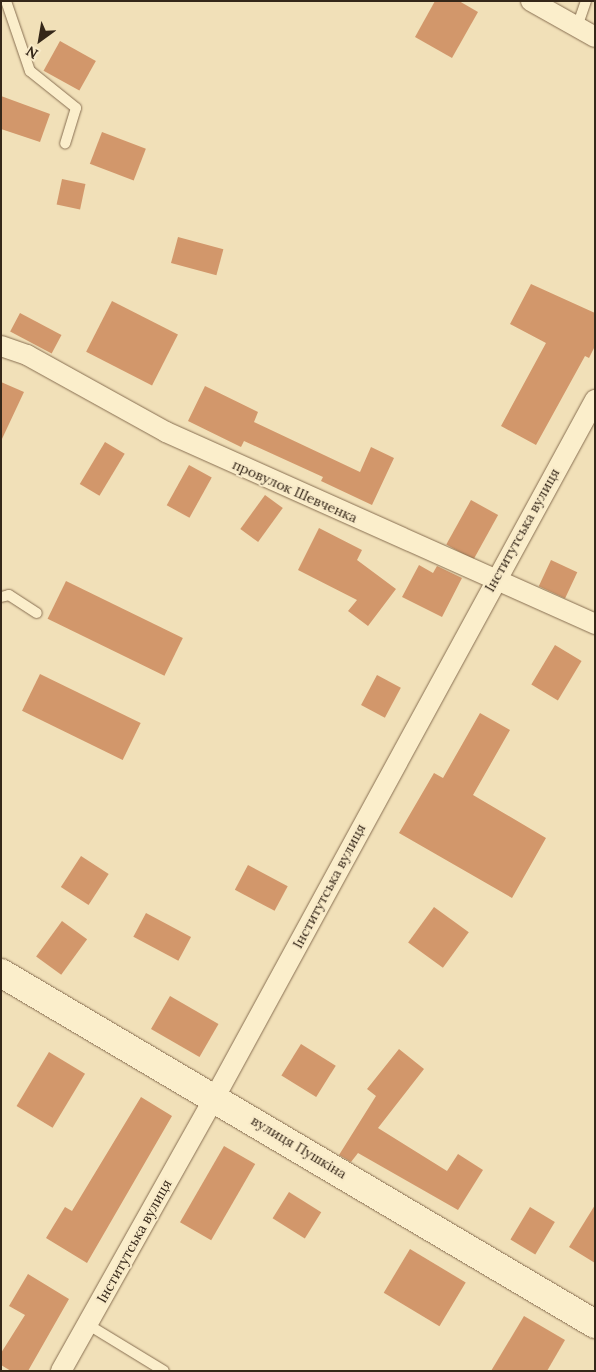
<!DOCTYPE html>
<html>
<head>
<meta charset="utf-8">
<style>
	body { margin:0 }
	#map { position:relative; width:596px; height:1372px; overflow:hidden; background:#f1e0b8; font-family:Lora,serif }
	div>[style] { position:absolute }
	.building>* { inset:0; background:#d2976b; transform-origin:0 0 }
	.roads { filter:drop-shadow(0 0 1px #886f52) drop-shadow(0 0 1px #886f52) }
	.lane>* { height:10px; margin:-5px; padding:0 5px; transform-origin:5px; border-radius:5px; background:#fbeecb }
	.street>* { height:20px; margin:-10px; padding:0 10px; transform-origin:10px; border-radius:10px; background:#fbeecb }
	.secondary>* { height:28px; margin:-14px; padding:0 14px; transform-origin:14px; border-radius:14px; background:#fbeecb }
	span { translate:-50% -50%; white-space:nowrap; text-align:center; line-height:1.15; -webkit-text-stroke:4px #f8eac8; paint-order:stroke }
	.street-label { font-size:14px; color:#352719 }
	.frame { position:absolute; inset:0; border:2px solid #352719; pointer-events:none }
	.north { position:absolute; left:15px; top:15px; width:50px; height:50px; -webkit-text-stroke:4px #f8eac8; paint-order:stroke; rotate:212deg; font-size:14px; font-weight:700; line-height:20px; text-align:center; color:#352719 }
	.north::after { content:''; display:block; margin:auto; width:18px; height:22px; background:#352719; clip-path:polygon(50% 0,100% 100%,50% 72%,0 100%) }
</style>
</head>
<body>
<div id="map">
	<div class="building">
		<i style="clip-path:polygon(435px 1px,459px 1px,478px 12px,452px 58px,415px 37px)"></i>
		<i style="left:60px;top:41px;width:41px;height:34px;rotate:29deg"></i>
		<i style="clip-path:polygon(1px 96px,50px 114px,40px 142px,1px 129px)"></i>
		<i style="left:102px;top:132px;width:47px;height:34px;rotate:21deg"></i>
		<i style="left:62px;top:179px;width:24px;height:26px;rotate:12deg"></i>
		<i style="left:178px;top:237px;width:47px;height:27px;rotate:15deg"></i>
		<i style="clip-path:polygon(531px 284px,595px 313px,595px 346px,589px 358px,585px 356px,536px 445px,501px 426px,546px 343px,510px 324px)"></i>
		<i style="left:112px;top:301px;width:74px;height:57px;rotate:27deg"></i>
		<i style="left:20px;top:313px;width:47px;height:21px;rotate:28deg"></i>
		<i style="clip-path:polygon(1px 382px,24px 392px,1px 441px)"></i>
		<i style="clip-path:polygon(205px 386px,258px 412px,254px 422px,360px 472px,371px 447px,394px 458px,372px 505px,321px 481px,323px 477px,244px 441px,241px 447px,188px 421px)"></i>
		<i style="left:105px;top:442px;width:23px;height:49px;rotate:31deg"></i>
		<i style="left:189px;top:465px;width:26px;height:46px;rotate:29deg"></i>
		<i style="left:265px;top:495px;width:22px;height:42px;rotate:36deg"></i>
		<i style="left:471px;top:500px;width:31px;height:51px;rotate:29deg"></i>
		<i style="clip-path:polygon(319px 528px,362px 550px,357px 560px,396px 589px,368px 626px,348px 611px,357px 600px,298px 570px)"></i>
		<i style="left:551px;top:560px;width:29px;height:29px;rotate:25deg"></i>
		<i style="clip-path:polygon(419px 565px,433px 573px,437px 566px,462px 578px,442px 617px,402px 597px)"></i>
		<i style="left:66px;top:581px;width:130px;height:42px;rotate:26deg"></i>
		<i style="left:555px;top:645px;width:31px;height:46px;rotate:31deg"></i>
		<i style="left:40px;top:674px;width:112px;height:41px;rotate:26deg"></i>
		<i style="left:377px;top:675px;width:27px;height:34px;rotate:28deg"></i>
		<i style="clip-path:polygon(480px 713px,510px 730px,473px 795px,546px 838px,512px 898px,399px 833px,434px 773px,443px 778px)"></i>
		<i style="left:81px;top:856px;width:33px;height:37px;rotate:33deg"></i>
		<i style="left:248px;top:865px;width:45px;height:28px;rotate:28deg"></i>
		<i style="left:434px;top:907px;width:43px;height:44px;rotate:36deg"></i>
		<i style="left:146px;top:913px;width:51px;height:27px;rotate:28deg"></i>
		<i style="left:62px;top:921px;width:31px;height:44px;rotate:36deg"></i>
		<i style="left:170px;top:996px;width:56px;height:38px;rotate:30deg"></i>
		<i style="left:301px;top:1044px;width:41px;height:37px;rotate:32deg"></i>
		<i style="clip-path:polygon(399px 1049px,424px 1069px,378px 1128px,447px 1171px,458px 1154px,483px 1170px,458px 1210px,358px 1153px,351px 1162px,339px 1155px,376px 1096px,367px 1089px)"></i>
		<i style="left:49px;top:1052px;width:42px;height:63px;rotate:31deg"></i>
		<i style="clip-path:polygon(141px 1097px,172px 1116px,87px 1263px,46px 1238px,65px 1207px,72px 1211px)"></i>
		<i style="left:224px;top:1146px;width:36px;height:88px;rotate:30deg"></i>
		<i style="left:289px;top:1192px;width:38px;height:31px;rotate:32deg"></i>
		<i style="clip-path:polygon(595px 1205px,595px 1263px,569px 1247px)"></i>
		<i style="left:530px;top:1207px;width:29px;height:38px;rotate:31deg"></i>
		<i style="left:410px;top:1249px;width:65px;height:51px;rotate:31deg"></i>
		<i style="clip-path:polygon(28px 1274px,69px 1299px,28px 1371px,11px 1371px,1px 1365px,1px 1353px,25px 1315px,9px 1306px)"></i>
		<i style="clip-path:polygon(524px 1316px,565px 1340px,547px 1371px,491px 1371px)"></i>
	</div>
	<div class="roads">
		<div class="lane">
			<i style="left:6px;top:1px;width:74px;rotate:71.1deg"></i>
			<i style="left:30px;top:71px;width:59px;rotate:38.8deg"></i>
			<i style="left:76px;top:108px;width:37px;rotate:107deg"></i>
			<i style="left:577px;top:27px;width:28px;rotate:-71deg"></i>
			<i style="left:1px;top:597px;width:8px;rotate:-14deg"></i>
			<i style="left:9px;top:595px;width:33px;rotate:33deg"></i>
			<i style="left:87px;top:1324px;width:90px;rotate:31.4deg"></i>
		</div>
		<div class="street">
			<i style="left:531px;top:1px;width:73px;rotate:29.4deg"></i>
			<i style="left:1px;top:346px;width:28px;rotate:19deg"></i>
			<i style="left:27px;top:355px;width:159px;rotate:29deg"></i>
			<i style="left:166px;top:432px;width:470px;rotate:24.1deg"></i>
			<i style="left:61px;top:1371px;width:314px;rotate:-60.7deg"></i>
			<i style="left:215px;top:1097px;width:794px;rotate:-61.4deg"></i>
		</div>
		<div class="secondary">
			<i style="left:1px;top:973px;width:690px;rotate:30.58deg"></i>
		</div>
	</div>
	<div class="street-label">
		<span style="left:295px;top:491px;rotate:24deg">провулок Шевченка</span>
		<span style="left:522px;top:530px;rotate:-61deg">Інститутська вулиця</span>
		<span style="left:329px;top:886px;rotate:-62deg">Інститутська вулиця</span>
		<span style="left:299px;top:1147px;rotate:31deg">вулиця Пушкіна</span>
		<span style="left:134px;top:1241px;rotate:-61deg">Інститутська вулиця</span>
	</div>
	<div class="frame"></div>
	<div class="north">N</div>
</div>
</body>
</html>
